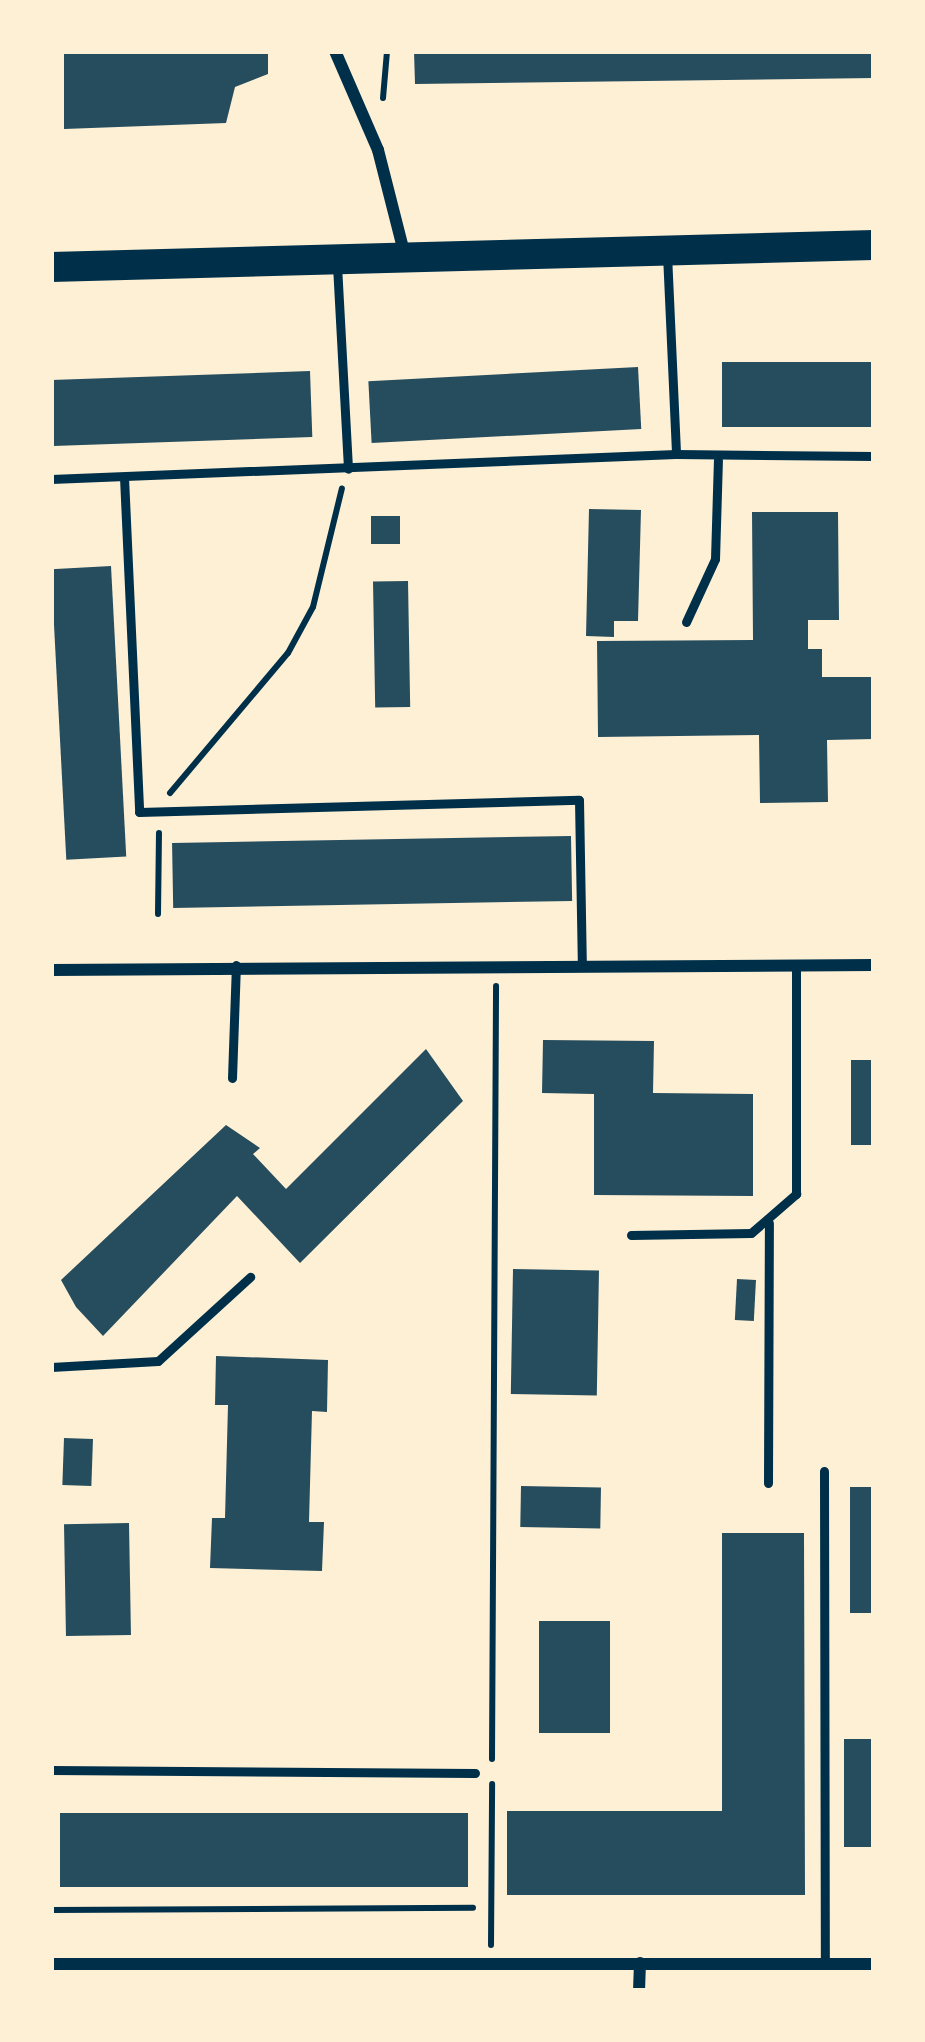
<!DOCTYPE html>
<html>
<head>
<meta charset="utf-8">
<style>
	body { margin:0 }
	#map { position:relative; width:925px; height:2042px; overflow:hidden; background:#fdf0d5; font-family:"Work Sans",sans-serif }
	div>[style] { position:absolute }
	.building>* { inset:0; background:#264d5e; transform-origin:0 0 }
	.path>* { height:6px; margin:-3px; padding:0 3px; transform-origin:3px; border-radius:3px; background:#003049 }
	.service>* { height:9px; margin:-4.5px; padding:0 4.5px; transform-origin:4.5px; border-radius:4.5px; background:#003049 }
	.minor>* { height:12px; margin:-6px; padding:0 6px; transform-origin:6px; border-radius:6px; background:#003049 }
	.primary>* { height:30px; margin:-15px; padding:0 15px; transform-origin:15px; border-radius:15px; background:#003049 }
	span { translate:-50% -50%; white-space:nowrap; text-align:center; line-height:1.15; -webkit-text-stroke:9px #fdf0d5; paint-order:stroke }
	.frame { position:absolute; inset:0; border:54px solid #fdf0d5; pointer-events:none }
</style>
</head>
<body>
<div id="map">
	<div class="building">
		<i style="clip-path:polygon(64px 51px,268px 51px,268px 74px,235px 87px,226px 123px,64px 129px)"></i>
		<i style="clip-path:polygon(414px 51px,874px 51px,874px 78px,415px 84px)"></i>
		<i style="left:874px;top:362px;width:65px;height:152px;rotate:90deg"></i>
		<i style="left:638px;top:367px;width:62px;height:270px;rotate:87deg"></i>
		<i style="left:310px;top:371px;width:66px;height:259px;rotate:88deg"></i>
		<i style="clip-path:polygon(589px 509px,641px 510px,638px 621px,614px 621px,614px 637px,586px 636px)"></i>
		<i style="clip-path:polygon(752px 512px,838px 512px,839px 620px,808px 620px,808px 649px,822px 649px,822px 677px,874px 677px,874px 739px,827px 740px,828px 802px,760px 803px,759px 735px,598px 737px,597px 641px,753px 640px)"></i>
		<i style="left:371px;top:516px;width:29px;height:28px"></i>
		<i style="left:111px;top:566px;width:291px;height:60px;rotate:87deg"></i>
		<i style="left:408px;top:581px;width:126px;height:35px;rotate:89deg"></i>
		<i style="left:571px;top:836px;width:65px;height:399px;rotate:89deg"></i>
		<i style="clip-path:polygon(543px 1040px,654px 1041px,653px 1093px,753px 1094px,753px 1196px,594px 1195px,594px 1094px,542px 1093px)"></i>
		<i style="clip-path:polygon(426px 1049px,463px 1101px,300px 1263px,237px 1196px,103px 1336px,76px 1307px,61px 1280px,226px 1125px,260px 1148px,253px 1154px,286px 1189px)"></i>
		<i style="left:851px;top:1060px;width:23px;height:85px"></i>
		<i style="left:513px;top:1269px;width:86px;height:125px;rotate:1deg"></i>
		<i style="left:737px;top:1279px;width:19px;height:41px;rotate:3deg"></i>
		<i style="clip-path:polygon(216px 1356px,328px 1360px,327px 1412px,312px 1411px,309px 1522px,324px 1522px,322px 1571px,210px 1568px,212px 1518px,225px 1518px,228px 1405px,215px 1405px)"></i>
		<i style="left:64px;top:1438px;width:29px;height:47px;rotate:2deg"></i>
		<i style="left:521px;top:1486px;width:80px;height:41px;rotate:1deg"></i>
		<i style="left:850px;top:1487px;width:24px;height:126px"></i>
		<i style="left:129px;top:1523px;width:112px;height:65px;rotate:89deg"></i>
		<i style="clip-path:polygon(722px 1533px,804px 1533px,805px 1895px,507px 1895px,507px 1811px,722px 1811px)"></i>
		<i style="left:610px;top:1621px;width:112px;height:71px;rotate:90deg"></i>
		<i style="left:844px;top:1739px;width:30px;height:108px"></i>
		<i style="left:468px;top:1813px;width:74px;height:408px;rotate:90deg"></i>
	</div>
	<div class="path">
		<i style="left:383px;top:98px;width:47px;rotate:-85.1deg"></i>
		<i style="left:170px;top:793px;width:183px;rotate:-49.9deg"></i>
		<i style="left:288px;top:653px;width:52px;rotate:-61.5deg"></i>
		<i style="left:313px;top:607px;width:122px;rotate:-76.3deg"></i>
		<i style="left:158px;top:914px;width:81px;rotate:-89.3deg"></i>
		<i style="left:492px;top:1759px;width:773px;rotate:-89.7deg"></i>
		<i style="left:51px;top:1910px;width:422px;rotate:-0.3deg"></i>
		<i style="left:491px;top:1945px;width:161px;rotate:-89.6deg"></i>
	</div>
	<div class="service">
		<i style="left:667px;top:254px;width:200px;rotate:87.4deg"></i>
		<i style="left:676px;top:454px;width:198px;rotate:0.6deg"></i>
		<i style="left:337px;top:265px;width:204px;rotate:86.9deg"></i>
		<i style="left:124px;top:477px;width:335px;rotate:87.4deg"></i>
		<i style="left:139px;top:812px;width:440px;rotate:-1.6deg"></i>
		<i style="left:579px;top:800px;width:166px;rotate:89deg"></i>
		<i style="left:51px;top:479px;width:625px;rotate:-2.29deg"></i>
		<i style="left:686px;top:622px;width:69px;rotate:-65.3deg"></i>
		<i style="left:715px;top:559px;width:99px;rotate:-88.3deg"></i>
		<i style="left:232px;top:1078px;width:113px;rotate:-88deg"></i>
		<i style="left:631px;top:1235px;width:120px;rotate:-1deg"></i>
		<i style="left:751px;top:1233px;width:60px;rotate:-40.9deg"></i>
		<i style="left:796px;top:1194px;width:229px;rotate:-90deg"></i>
		<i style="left:51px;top:1367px;width:107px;rotate:-3.2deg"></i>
		<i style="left:158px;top:1361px;width:125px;rotate:-42.4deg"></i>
		<i style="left:824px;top:1471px;width:493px;rotate:89.9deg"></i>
		<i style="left:768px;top:1483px;width:260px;rotate:-89.8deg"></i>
		<i style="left:51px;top:1770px;width:424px;rotate:0.4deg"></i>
	</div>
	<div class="minor">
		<i style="left:335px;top:51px;width:108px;rotate:66.5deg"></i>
		<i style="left:378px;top:150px;width:109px;rotate:75.7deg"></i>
		<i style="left:51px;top:970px;width:823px;rotate:-0.35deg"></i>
		<i style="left:51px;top:1964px;width:823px"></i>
		<i style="left:639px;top:1991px;width:28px;rotate:-88deg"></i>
	</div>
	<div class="primary">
		<i style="left:51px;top:267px;width:823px;rotate:-1.53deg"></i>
	</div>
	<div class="frame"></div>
</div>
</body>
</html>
